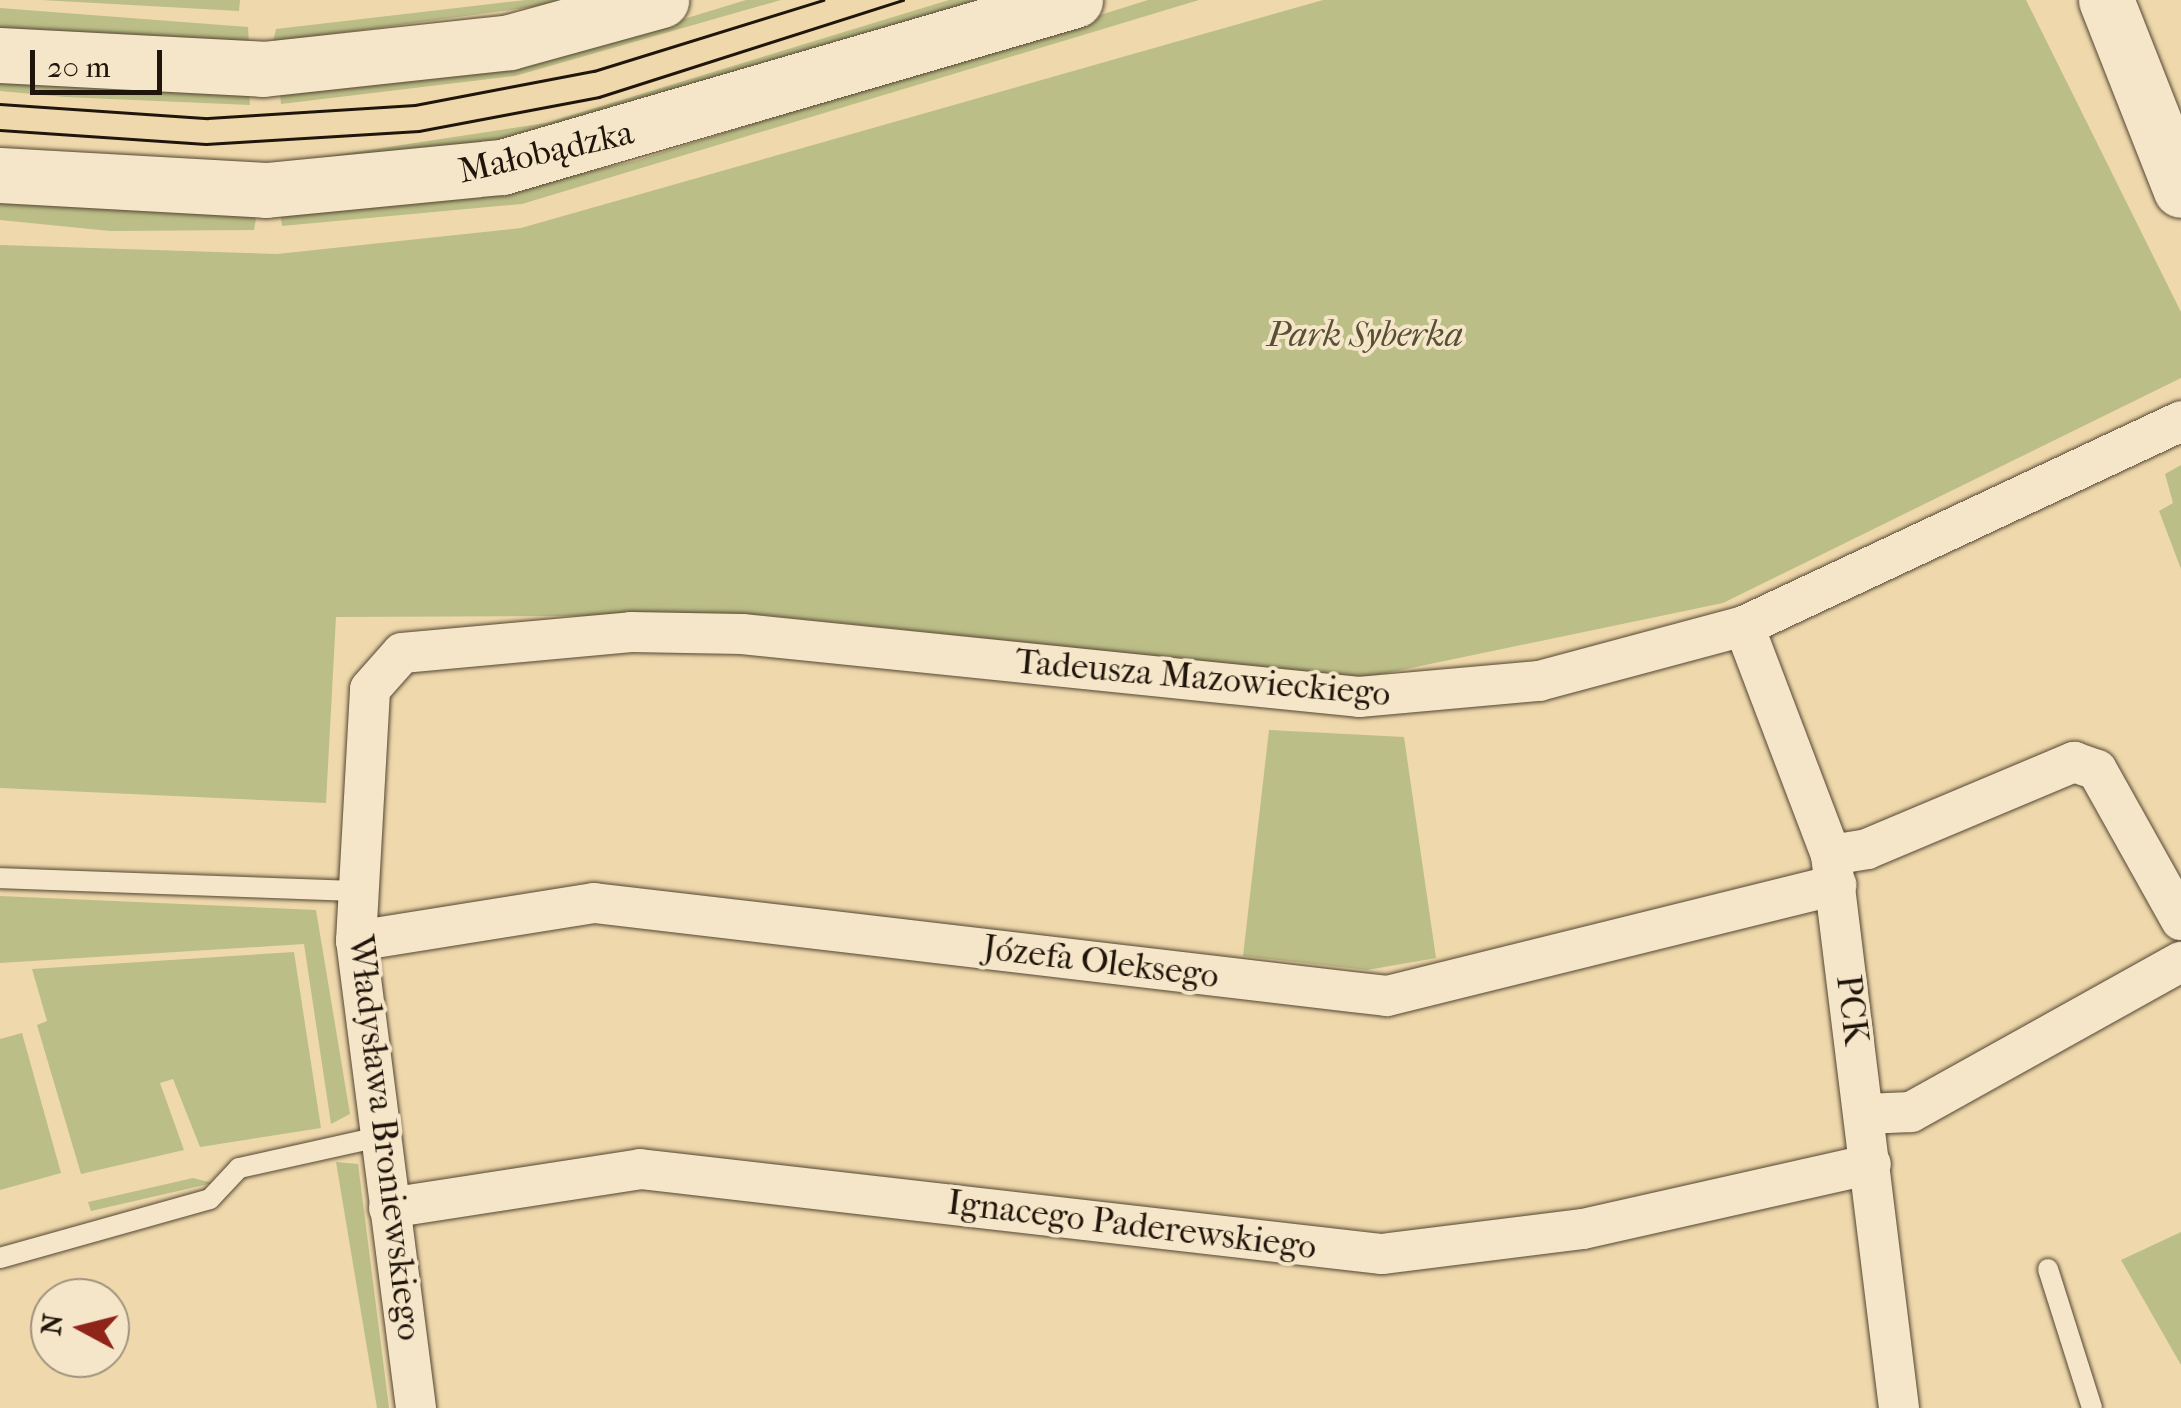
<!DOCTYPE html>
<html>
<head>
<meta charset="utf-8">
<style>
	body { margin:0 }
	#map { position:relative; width:2181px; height:1408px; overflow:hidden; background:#efd9ac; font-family:"IM FELL French Canon",serif }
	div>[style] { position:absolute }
	.green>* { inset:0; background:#bcbe87 }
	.roads { filter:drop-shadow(0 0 2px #544633) drop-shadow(0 0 2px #544633) }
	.lane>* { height:20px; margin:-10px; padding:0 10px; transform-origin:10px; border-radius:10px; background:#f5e6c9 }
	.street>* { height:40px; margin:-20px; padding:0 20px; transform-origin:20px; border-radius:20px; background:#f5e6c9 }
	.secondary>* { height:55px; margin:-27.5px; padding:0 27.5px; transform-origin:27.5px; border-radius:27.5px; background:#f5e6c9 }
	.tram>* { height:2.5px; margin:-1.25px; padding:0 1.25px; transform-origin:1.25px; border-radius:1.25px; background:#20150b }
	span { translate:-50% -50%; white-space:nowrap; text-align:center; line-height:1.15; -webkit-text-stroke:8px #f5e6c9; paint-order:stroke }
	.street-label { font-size:35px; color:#20150b }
	.park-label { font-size:35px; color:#575036; font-style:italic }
	.north { position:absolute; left:30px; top:1278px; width:100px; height:100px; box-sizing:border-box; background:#f5e6c9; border:2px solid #a0927d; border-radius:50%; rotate:277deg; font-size:28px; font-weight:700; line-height:40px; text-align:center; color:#20150b }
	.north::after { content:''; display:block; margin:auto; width:35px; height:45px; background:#8f2418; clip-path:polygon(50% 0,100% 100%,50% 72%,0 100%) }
	.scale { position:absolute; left:30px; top:50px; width:132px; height:45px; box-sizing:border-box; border:5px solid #20150b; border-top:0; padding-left:12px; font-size:30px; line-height:35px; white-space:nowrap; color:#20150b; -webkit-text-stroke:8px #f5e6c9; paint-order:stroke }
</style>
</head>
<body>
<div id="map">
	<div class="green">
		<i style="clip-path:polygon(41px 0,240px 0,239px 11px)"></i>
		<i style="clip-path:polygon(526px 0,583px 0,273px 42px,276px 29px)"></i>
		<i style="clip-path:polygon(746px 0,781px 0,515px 76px,281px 104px,280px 93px,543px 62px)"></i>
		<i style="clip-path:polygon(949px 0,995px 0,514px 140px,283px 163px,546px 123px)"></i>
		<i style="clip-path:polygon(1148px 0,1199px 0,522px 204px,282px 226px,280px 211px,521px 187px,635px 161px)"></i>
		<i style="clip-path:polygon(1323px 0,2026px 0,2181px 312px,2181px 378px,1723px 603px,1363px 678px,763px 615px,336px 617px,326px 803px,0 788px,0 245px,277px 254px,521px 228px)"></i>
		<i style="clip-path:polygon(0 8px,248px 27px,249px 45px,0 31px)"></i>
		<i style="clip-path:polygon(0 80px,249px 93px,250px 105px,65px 97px,0 91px)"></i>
		<i style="clip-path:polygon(0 202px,252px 212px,256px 218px,254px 230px,110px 231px,0 220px)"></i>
		<i style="clip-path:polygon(2181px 465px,2181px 569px,2159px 511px,2173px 503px,2165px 474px)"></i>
		<i style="clip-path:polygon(1269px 730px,1404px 737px,1436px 958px,1367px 970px,1243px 956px)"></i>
		<i style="clip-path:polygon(0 896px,316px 910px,350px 1114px,331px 1124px,304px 944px,0 963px)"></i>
		<i style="clip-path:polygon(294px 952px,321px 1128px,200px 1147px,173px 1079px,160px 1083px,184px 1150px,81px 1174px,37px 1025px,47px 1021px,32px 969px)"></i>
		<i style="clip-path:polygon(22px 1033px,61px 1173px,0 1190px,0 1039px)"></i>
		<i style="clip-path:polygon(336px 1162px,358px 1164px,389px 1408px,377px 1408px)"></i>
		<i style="clip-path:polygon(193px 1178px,213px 1183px,91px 1211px,88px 1202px)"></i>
		<i style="clip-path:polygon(2181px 1232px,2181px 1365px,2121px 1260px)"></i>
	</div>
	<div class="roads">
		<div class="lane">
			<i style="left:0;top:878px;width:359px;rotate:2.1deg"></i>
			<i style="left:0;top:1258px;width:218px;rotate:-15.7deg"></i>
			<i style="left:210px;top:1199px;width:42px;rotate:-46.9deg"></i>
			<i style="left:239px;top:1168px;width:143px;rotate:-12.5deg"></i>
			<i style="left:2048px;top:1269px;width:146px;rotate:72.4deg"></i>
		</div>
		<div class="street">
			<i style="left:1744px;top:626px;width:245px;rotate:69.2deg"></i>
			<i style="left:1831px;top:855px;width:557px;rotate:82.99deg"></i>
			<i style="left:1831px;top:855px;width:36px;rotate:-9deg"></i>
			<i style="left:1867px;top:849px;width:225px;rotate:-22.8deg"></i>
			<i style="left:2074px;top:762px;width:24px;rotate:19deg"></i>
			<i style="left:2097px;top:770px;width:172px;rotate:60.8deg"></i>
			<i style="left:356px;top:941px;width:241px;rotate:-9.1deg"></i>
			<i style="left:594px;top:903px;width:798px;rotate:6.69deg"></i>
			<i style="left:1387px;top:996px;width:463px;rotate:-13.9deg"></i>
			<i style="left:1865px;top:1114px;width:46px;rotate:-2.5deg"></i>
			<i style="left:1911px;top:1112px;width:309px;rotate:-29.1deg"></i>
			<i style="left:389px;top:1208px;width:254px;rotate:-8.8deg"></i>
			<i style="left:640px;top:1169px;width:747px;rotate:6.54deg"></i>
			<i style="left:1382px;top:1254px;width:203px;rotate:-7.1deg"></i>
			<i style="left:1583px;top:1229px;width:295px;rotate:-12.7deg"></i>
			<i style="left:416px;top:1408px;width:471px;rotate:-97.3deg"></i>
			<i style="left:356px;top:941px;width:252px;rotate:-86.8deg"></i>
			<i style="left:370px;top:689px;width:48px;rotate:-48.4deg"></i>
			<i style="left:402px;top:653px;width:230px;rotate:-5.2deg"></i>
			<i style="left:631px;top:632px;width:111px;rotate:1deg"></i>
			<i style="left:742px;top:634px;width:620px;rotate:5.83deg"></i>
			<i style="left:1359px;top:697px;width:181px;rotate:-5.1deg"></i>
			<i style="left:1539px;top:681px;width:212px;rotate:-15deg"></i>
			<i style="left:1744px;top:626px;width:483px;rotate:-25.1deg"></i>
		</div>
		<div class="secondary">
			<i style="left:2106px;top:0;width:204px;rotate:68.5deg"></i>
			<i style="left:0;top:55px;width:263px;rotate:3deg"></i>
			<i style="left:263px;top:69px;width:248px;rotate:-6.2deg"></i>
			<i style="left:510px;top:42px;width:157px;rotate:-15.5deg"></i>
			<i style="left:0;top:175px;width:266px;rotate:3.2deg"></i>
			<i style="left:266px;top:190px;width:237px;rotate:-5.6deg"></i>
			<i style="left:502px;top:167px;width:597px;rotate:-16.25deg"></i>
		</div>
	</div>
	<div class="tram">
		<i style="left:0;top:104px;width:208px;rotate:3.9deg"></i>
		<i style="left:208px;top:118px;width:207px;rotate:-3.6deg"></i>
		<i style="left:415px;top:105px;width:182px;rotate:-10.8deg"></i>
		<i style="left:594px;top:71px;width:240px;rotate:-17.2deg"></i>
		<i style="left:0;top:130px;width:206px;rotate:3.9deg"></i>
		<i style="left:206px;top:144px;width:213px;rotate:-3.5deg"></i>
		<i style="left:419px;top:131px;width:183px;rotate:-10.7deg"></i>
		<i style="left:599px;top:97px;width:319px;rotate:-17.7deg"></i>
	</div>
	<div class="street-label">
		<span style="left:546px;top:152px;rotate:-13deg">Małobądzka</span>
		<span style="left:1203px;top:678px;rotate:5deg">Tadeusza Mazowieckiego</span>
		<span style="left:1101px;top:962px;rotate:7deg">Józefa Oleksego</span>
		<span style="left:1852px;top:1010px;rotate:83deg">PCK</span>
		<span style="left:385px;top:1138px;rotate:83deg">Władysława Broniewskiego</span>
		<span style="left:1132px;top:1225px;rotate:7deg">Ignacego Paderewskiego</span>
	</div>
	<div class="park-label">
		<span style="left:1365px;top:335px">Park Syberka</span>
	</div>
	<div class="north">N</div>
	<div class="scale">20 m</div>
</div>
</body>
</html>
